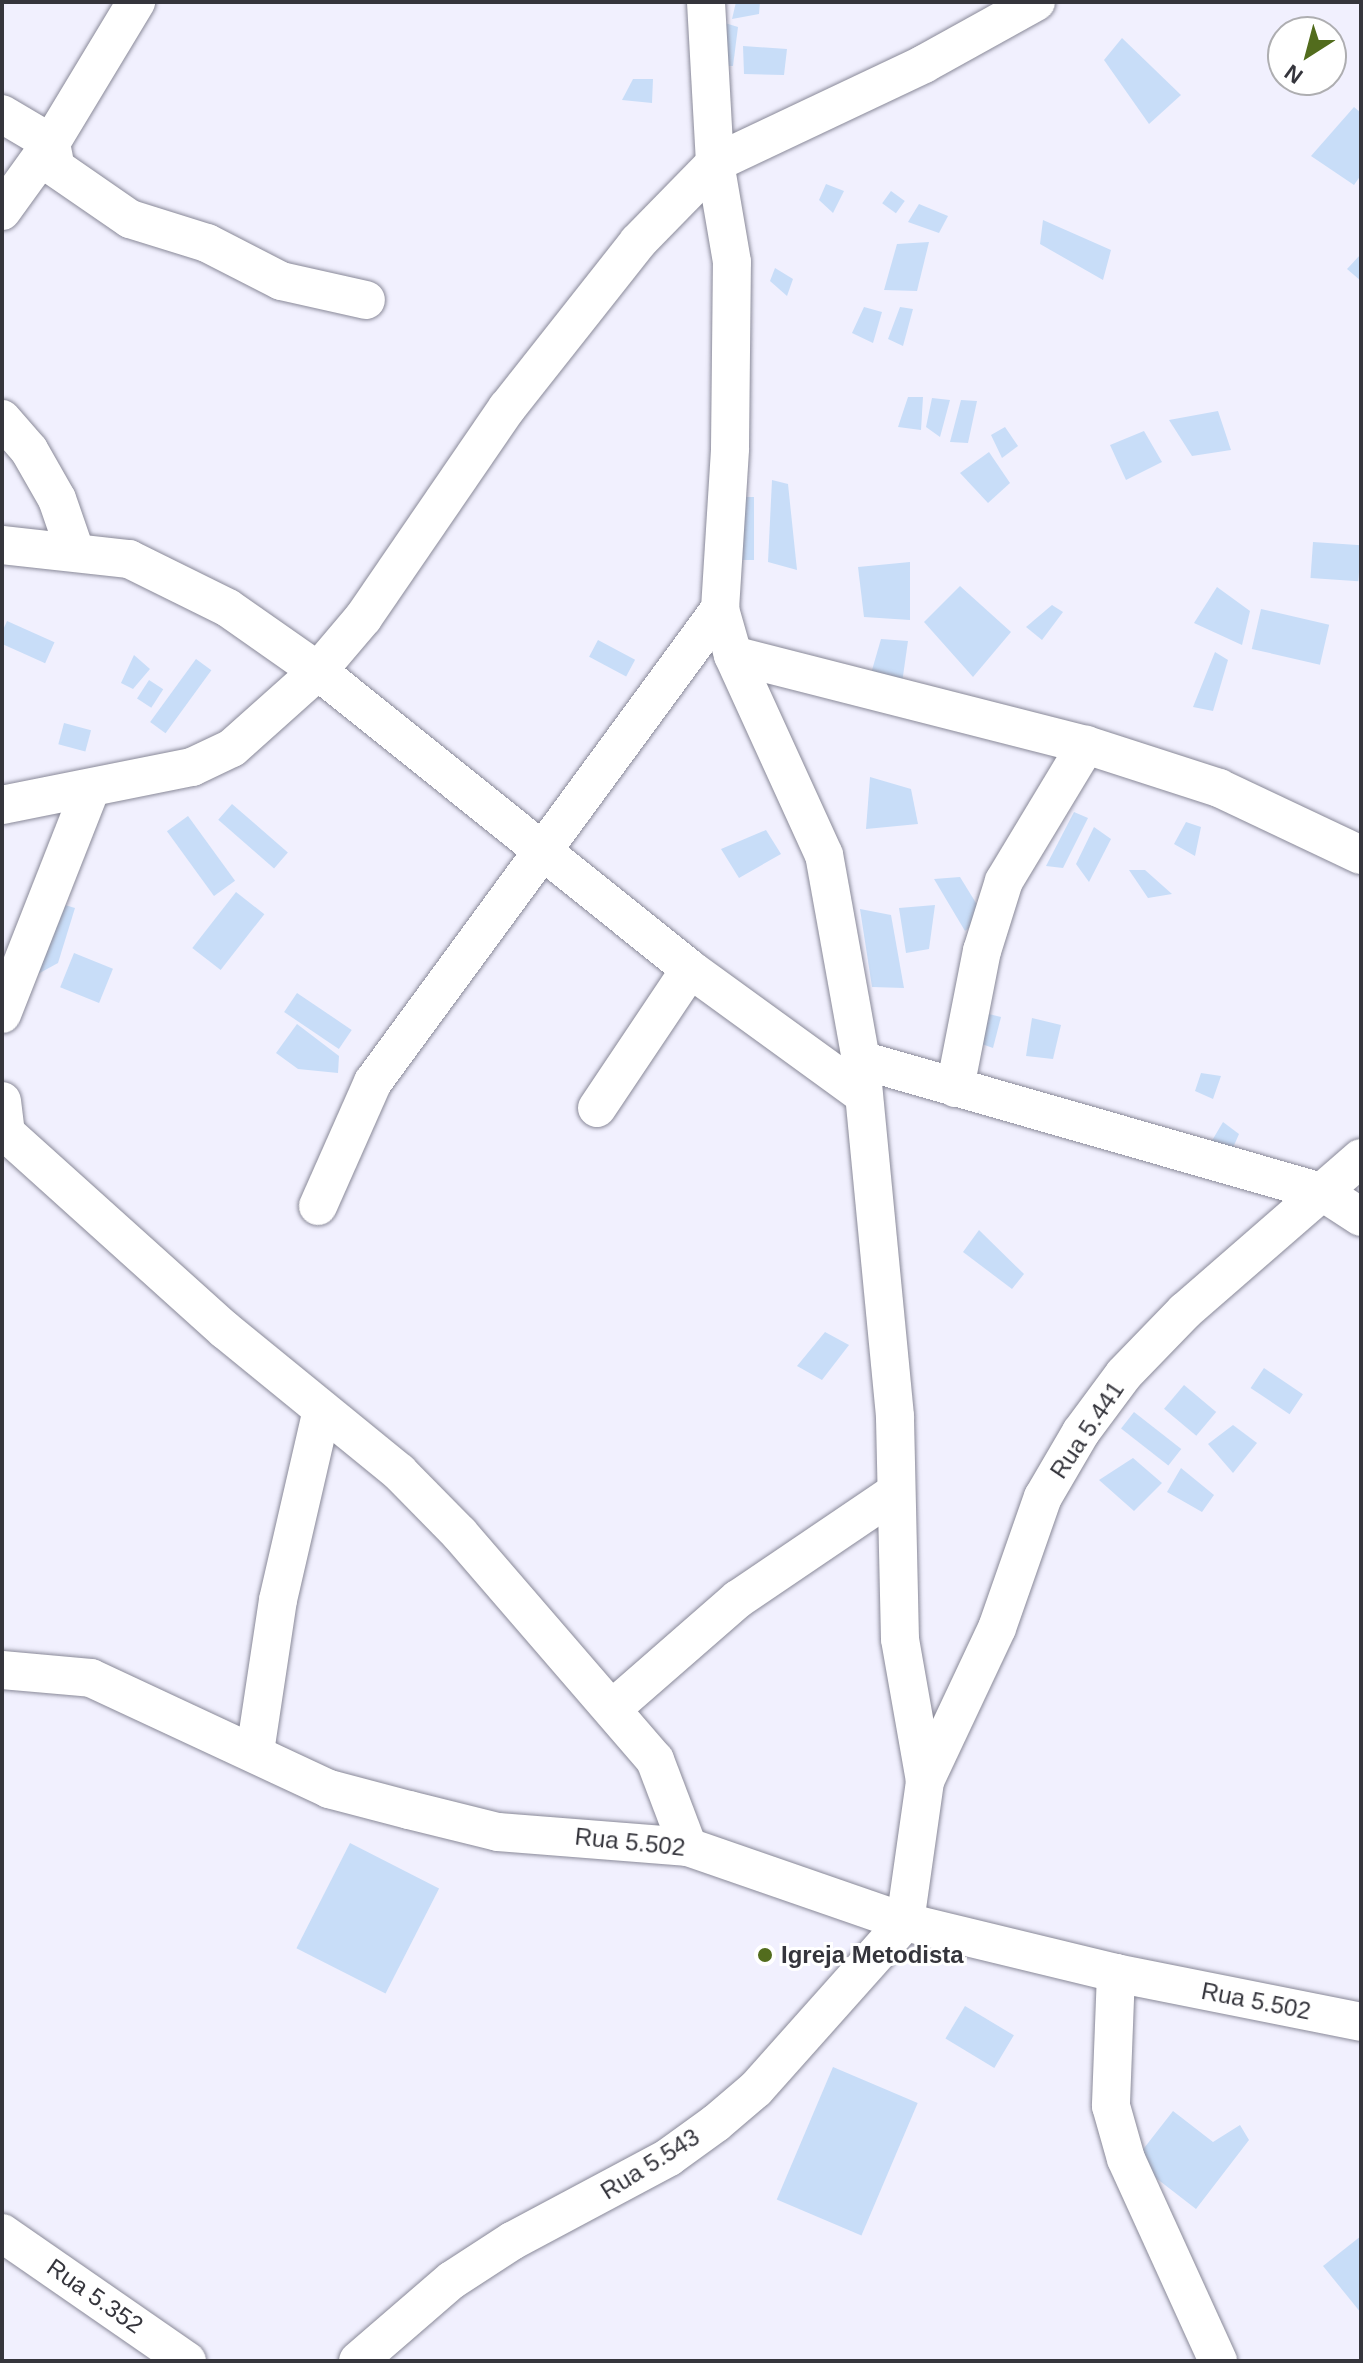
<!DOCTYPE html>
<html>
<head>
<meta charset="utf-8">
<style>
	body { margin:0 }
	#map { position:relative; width:1363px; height:2363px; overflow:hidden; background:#f1f0fe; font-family:Arial,sans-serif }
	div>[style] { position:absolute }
	.building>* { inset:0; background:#c8ddf8; transform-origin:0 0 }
	.roads { filter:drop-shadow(0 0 2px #898998) drop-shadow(0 0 2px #898998) }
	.street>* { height:38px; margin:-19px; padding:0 19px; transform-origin:19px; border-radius:19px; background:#fff }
	.dots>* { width:22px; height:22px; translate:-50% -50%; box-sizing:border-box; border:4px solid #fff; border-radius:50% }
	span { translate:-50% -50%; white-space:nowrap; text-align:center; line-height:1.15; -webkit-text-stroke:6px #fff; paint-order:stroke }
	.street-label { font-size:24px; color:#35353c }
	.poi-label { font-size:24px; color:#35353c; font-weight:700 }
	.left { translate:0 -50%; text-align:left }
	.frame { position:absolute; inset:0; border:4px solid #35353c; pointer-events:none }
	.north { position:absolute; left:1267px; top:16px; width:80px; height:80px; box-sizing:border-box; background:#fff; border:2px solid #aeaeb1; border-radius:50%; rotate:216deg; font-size:22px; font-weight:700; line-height:32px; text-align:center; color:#35353c }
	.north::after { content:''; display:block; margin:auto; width:28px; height:36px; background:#526c1d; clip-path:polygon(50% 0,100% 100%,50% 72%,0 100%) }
</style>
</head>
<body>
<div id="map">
	<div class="building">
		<i style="clip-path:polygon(736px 2px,760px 2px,759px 14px,732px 19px)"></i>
		<i style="clip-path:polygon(725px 23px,738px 27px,733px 66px,713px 66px)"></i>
		<i style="clip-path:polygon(1122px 38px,1181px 95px,1149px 124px,1104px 60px)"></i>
		<i style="clip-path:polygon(743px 46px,787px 49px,784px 75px,744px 74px)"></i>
		<i style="clip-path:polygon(633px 79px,653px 79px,652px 103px,622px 100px)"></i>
		<i style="clip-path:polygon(1354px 107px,1361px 113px,1361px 175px,1354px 185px,1311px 156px)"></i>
		<i style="clip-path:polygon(826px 184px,844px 191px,833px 213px,819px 200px)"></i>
		<i style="left:891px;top:191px;width:17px;height:15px;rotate:36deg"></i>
		<i style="clip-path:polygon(919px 204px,948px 216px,939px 233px,908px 222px)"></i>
		<i style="clip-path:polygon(1043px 220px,1111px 250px,1103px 280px,1040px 244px)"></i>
		<i style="clip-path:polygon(929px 242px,917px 291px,884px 290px,897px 244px)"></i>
		<i style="clip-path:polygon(1361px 254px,1361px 281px,1347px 269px)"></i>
		<i style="clip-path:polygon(775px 268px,793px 279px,787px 296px,770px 281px)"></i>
		<i style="clip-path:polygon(864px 307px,882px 312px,873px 343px,852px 333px)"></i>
		<i style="clip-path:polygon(900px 307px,913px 309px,903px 346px,888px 339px)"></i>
		<i style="clip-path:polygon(908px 397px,923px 397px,921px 430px,898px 427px)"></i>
		<i style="clip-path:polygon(932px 398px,950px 400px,940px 437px,926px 427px)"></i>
		<i style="clip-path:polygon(961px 400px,977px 401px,968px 443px,950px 442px)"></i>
		<i style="clip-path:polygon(1218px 411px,1231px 450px,1192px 456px,1169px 420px)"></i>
		<i style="clip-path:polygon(1005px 427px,1018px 446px,1002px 458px,991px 435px)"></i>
		<i style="clip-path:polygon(1144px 431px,1162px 462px,1126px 480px,1110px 445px)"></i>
		<i style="clip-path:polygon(989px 452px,1010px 483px,988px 503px,960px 473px)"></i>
		<i style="clip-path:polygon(772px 480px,788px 484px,797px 570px,768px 562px)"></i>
		<i style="left:734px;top:497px;width:20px;height:63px"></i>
		<i style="left:1313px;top:542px;width:48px;height:36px;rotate:4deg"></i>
		<i style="clip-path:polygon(910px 562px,910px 620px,864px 617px,858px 567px)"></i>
		<i style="clip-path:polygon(960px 586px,1011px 632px,973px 677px,924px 622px)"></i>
		<i style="clip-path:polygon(1217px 587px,1250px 611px,1242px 645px,1194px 623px)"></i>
		<i style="clip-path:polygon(1052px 605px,1063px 612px,1042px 640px,1026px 627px)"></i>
		<i style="left:1261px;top:609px;width:70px;height:41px;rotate:13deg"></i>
		<i style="left:7px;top:621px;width:52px;height:23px;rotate:24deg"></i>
		<i style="clip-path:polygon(881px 639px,908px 641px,902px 683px,870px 677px)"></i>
		<i style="left:598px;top:640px;width:42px;height:19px;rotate:28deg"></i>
		<i style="clip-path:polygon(1215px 652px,1228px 660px,1213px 711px,1193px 707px)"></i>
		<i style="clip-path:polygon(134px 655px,150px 669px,133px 689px,121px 683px)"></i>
		<i style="left:196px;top:659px;width:19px;height:78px;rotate:36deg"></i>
		<i style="left:149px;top:680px;width:17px;height:22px;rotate:33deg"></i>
		<i style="left:64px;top:723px;width:28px;height:22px;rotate:15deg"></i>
		<i style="clip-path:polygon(870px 777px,911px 789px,918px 824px,866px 829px)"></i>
		<i style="left:232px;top:804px;width:74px;height:21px;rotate:41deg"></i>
		<i style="clip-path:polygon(1074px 812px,1088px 818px,1063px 868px,1046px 866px)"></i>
		<i style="left:188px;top:816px;width:80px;height:26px;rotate:54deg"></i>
		<i style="clip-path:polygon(1186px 822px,1201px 827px,1195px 856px,1174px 844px)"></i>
		<i style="clip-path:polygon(1094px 827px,1111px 839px,1089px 882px,1076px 864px)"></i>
		<i style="clip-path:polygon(766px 830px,781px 854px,739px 878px,721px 849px)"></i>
		<i style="clip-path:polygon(1129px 870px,1145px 870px,1172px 894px,1148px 898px)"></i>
		<i style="clip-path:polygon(960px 877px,984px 916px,965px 931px,934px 879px)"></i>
		<i style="left:236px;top:892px;width:36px;height:71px;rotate:38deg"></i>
		<i style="clip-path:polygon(65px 905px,75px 908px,58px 963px,36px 975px)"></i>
		<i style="clip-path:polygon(935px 905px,929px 949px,906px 953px,899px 908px)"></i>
		<i style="clip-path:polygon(860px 909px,891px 915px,904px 988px,872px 987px)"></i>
		<i style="left:74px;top:953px;width:42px;height:37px;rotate:22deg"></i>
		<i style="left:297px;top:993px;width:66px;height:23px;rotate:34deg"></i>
		<i style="clip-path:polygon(981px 1012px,1001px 1017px,993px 1048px,976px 1042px)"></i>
		<i style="clip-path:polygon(1032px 1018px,1061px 1025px,1053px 1059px,1026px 1056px)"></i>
		<i style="clip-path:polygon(297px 1024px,339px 1056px,338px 1073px,298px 1069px,276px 1053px)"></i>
		<i style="clip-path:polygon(1201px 1073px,1221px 1076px,1213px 1099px,1195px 1091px)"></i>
		<i style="clip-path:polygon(1223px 1122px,1239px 1134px,1229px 1157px,1210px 1144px)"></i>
		<i style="clip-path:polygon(979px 1230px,1024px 1274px,1012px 1289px,963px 1252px)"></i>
		<i style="clip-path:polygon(825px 1332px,849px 1345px,822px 1380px,797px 1366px)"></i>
		<i style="left:1264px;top:1368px;width:47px;height:24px;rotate:34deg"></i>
		<i style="left:1184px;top:1385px;width:42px;height:31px;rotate:40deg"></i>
		<i style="left:1134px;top:1412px;width:60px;height:21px;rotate:38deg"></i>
		<i style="clip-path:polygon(1233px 1425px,1257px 1443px,1233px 1473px,1208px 1444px)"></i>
		<i style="clip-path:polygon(1133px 1458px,1162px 1483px,1134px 1511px,1099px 1480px)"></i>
		<i style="clip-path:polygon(1181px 1468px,1214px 1495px,1202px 1512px,1167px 1492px)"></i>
		<i style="left:350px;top:1843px;width:100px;height:118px;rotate:27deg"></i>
		<i style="left:965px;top:2006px;width:57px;height:38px;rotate:31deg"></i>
		<i style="left:833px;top:2067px;width:92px;height:144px;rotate:23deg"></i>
		<i style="clip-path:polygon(1173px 2111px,1213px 2142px,1240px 2125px,1249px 2140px,1196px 2209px,1134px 2161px)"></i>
		<i style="clip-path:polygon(1361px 2236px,1361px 2313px,1323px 2266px)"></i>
	</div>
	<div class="roads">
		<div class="street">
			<i style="left:2px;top:114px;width:57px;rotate:30.6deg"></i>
			<i style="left:51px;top:143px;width:25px;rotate:79deg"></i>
			<i style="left:56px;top:168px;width:90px;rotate:34.6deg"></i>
			<i style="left:130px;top:219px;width:81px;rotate:17.3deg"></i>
			<i style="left:207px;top:243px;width:83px;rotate:27.2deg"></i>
			<i style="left:281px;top:281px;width:87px;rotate:12.6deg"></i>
			<i style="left:2px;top:211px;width:84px;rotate:-54.2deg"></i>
			<i style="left:51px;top:143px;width:165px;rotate:-58.9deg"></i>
			<i style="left:2px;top:419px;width:41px;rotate:48.9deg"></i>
			<i style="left:29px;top:450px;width:56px;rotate:60.3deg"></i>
			<i style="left:57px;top:499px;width:55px;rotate:70.9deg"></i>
			<i style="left:2px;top:545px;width:128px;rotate:6.3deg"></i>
			<i style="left:129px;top:559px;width:110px;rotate:26.3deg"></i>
			<i style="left:228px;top:608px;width:110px;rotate:35deg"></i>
			<i style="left:318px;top:671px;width:477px;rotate:38.7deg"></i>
			<i style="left:690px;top:969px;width:213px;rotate:36deg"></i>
			<i style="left:733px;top:655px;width:364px;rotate:14.3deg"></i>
			<i style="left:1086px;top:745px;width:140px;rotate:17.9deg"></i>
			<i style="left:1219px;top:788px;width:157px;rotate:25.3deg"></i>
			<i style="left:2px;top:805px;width:194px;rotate:-11.3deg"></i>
			<i style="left:192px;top:767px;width:44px;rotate:-25.4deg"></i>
			<i style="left:232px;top:748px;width:115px;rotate:-41.8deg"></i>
			<i style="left:318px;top:671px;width:70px;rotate:-49.7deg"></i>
			<i style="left:363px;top:618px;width:255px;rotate:-55.6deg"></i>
			<i style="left:507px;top:408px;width:211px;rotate:-51.7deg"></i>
			<i style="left:638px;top:242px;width:110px;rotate:-45.7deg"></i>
			<i style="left:715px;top:163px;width:231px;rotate:-25.3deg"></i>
			<i style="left:924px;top:64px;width:128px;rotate:-29deg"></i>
			<i style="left:2px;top:1014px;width:240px;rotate:-68.5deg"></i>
			<i style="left:861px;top:1060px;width:482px;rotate:16deg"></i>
			<i style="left:1324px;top:1193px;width:44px;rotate:33deg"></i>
			<i style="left:955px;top:1088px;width:140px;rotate:-78.9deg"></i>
			<i style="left:982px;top:951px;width:73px;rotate:-72.6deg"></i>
			<i style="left:1004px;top:881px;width:159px;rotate:-58.9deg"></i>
			<i style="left:2px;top:1101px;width:32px;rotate:83deg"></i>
			<i style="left:6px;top:1133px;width:295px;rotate:42deg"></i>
			<i style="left:225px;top:1330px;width:225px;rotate:39.2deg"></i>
			<i style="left:399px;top:1472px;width:86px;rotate:45.5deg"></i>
			<i style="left:459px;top:1533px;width:300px;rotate:49.2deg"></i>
			<i style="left:655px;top:1760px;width:93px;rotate:69.2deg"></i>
			<i style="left:597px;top:1108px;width:167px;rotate:-56.2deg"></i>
			<i style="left:318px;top:1206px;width:136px;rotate:-66.1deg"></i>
			<i style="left:373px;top:1082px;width:587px;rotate:-53.74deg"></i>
			<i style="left:2px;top:1670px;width:89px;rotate:5.1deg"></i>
			<i style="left:91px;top:1678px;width:263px;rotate:25deg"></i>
			<i style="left:329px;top:1789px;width:83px;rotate:14.7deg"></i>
			<i style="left:409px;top:1810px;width:92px;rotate:13.9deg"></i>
			<i style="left:498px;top:1832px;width:191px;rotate:4.5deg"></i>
			<i style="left:688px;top:1847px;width:230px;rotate:19.1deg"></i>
			<i style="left:905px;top:1922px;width:217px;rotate:13.6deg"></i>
			<i style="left:1116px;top:1973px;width:250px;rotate:11.3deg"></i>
			<i style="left:613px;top:1708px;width:166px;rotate:-41.1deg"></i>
			<i style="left:738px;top:1599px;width:187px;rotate:-34.1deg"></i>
			<i style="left:255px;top:1752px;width:154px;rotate:-81.4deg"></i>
			<i style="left:278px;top:1600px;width:195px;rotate:-77deg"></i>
			<i style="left:925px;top:1781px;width:169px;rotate:-64.8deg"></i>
			<i style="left:997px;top:1628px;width:139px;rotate:-70.7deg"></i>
			<i style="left:1043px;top:1497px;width:75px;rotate:-59.7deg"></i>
			<i style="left:1081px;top:1432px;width:72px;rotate:-53.4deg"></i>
			<i style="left:1124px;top:1374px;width:88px;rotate:-45.9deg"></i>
			<i style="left:1185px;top:1311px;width:233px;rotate:-41deg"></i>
			<i style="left:1116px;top:1973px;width:133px;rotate:92.2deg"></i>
			<i style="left:1111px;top:2106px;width:55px;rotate:74.2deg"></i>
			<i style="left:1126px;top:2159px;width:222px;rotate:65.5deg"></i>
			<i style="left:2px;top:2233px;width:225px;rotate:34.7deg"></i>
			<i style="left:358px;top:2361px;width:124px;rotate:-40.8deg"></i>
			<i style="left:452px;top:2280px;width:72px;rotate:-33deg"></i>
			<i style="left:512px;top:2241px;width:178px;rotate:-28.1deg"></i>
			<i style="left:669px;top:2157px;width:58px;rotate:-35.9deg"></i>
			<i style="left:716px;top:2123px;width:52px;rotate:-40.4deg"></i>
			<i style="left:756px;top:2089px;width:224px;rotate:-48.3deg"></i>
			<i style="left:905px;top:1922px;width:142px;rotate:-81.9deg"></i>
			<i style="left:925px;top:1781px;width:144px;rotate:-100deg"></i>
			<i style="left:900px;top:1639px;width:223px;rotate:-91.3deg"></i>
			<i style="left:895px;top:1416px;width:358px;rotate:-95.5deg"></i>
			<i style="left:861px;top:1060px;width:208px;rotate:-100.2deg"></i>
			<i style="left:824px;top:855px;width:220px;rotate:-114.5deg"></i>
			<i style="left:733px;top:655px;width:48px;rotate:-105.8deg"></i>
			<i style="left:720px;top:609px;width:161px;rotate:-86.4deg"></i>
			<i style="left:730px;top:448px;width:186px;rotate:-89.4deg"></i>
			<i style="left:732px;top:262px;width:100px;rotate:-99.7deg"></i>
			<i style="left:715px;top:163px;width:161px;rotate:-93.2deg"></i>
		</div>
	</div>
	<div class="dots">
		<i style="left:765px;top:1955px;background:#526c1d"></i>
	</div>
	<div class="street-label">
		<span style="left:1087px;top:1430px;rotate:-56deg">Rua 5.441</span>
		<span style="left:630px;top:1842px;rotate:6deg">Rua 5.502</span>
		<span style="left:1256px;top:2001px;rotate:11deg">Rua 5.502</span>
		<span style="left:650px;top:2164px;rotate:-32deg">Rua 5.543</span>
		<span style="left:95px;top:2296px;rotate:35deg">Rua 5.352</span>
	</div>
	<div class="poi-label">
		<span class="left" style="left:781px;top:1955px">Igreja Metodista</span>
	</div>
	<div class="frame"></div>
	<div class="north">N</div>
</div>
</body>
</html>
